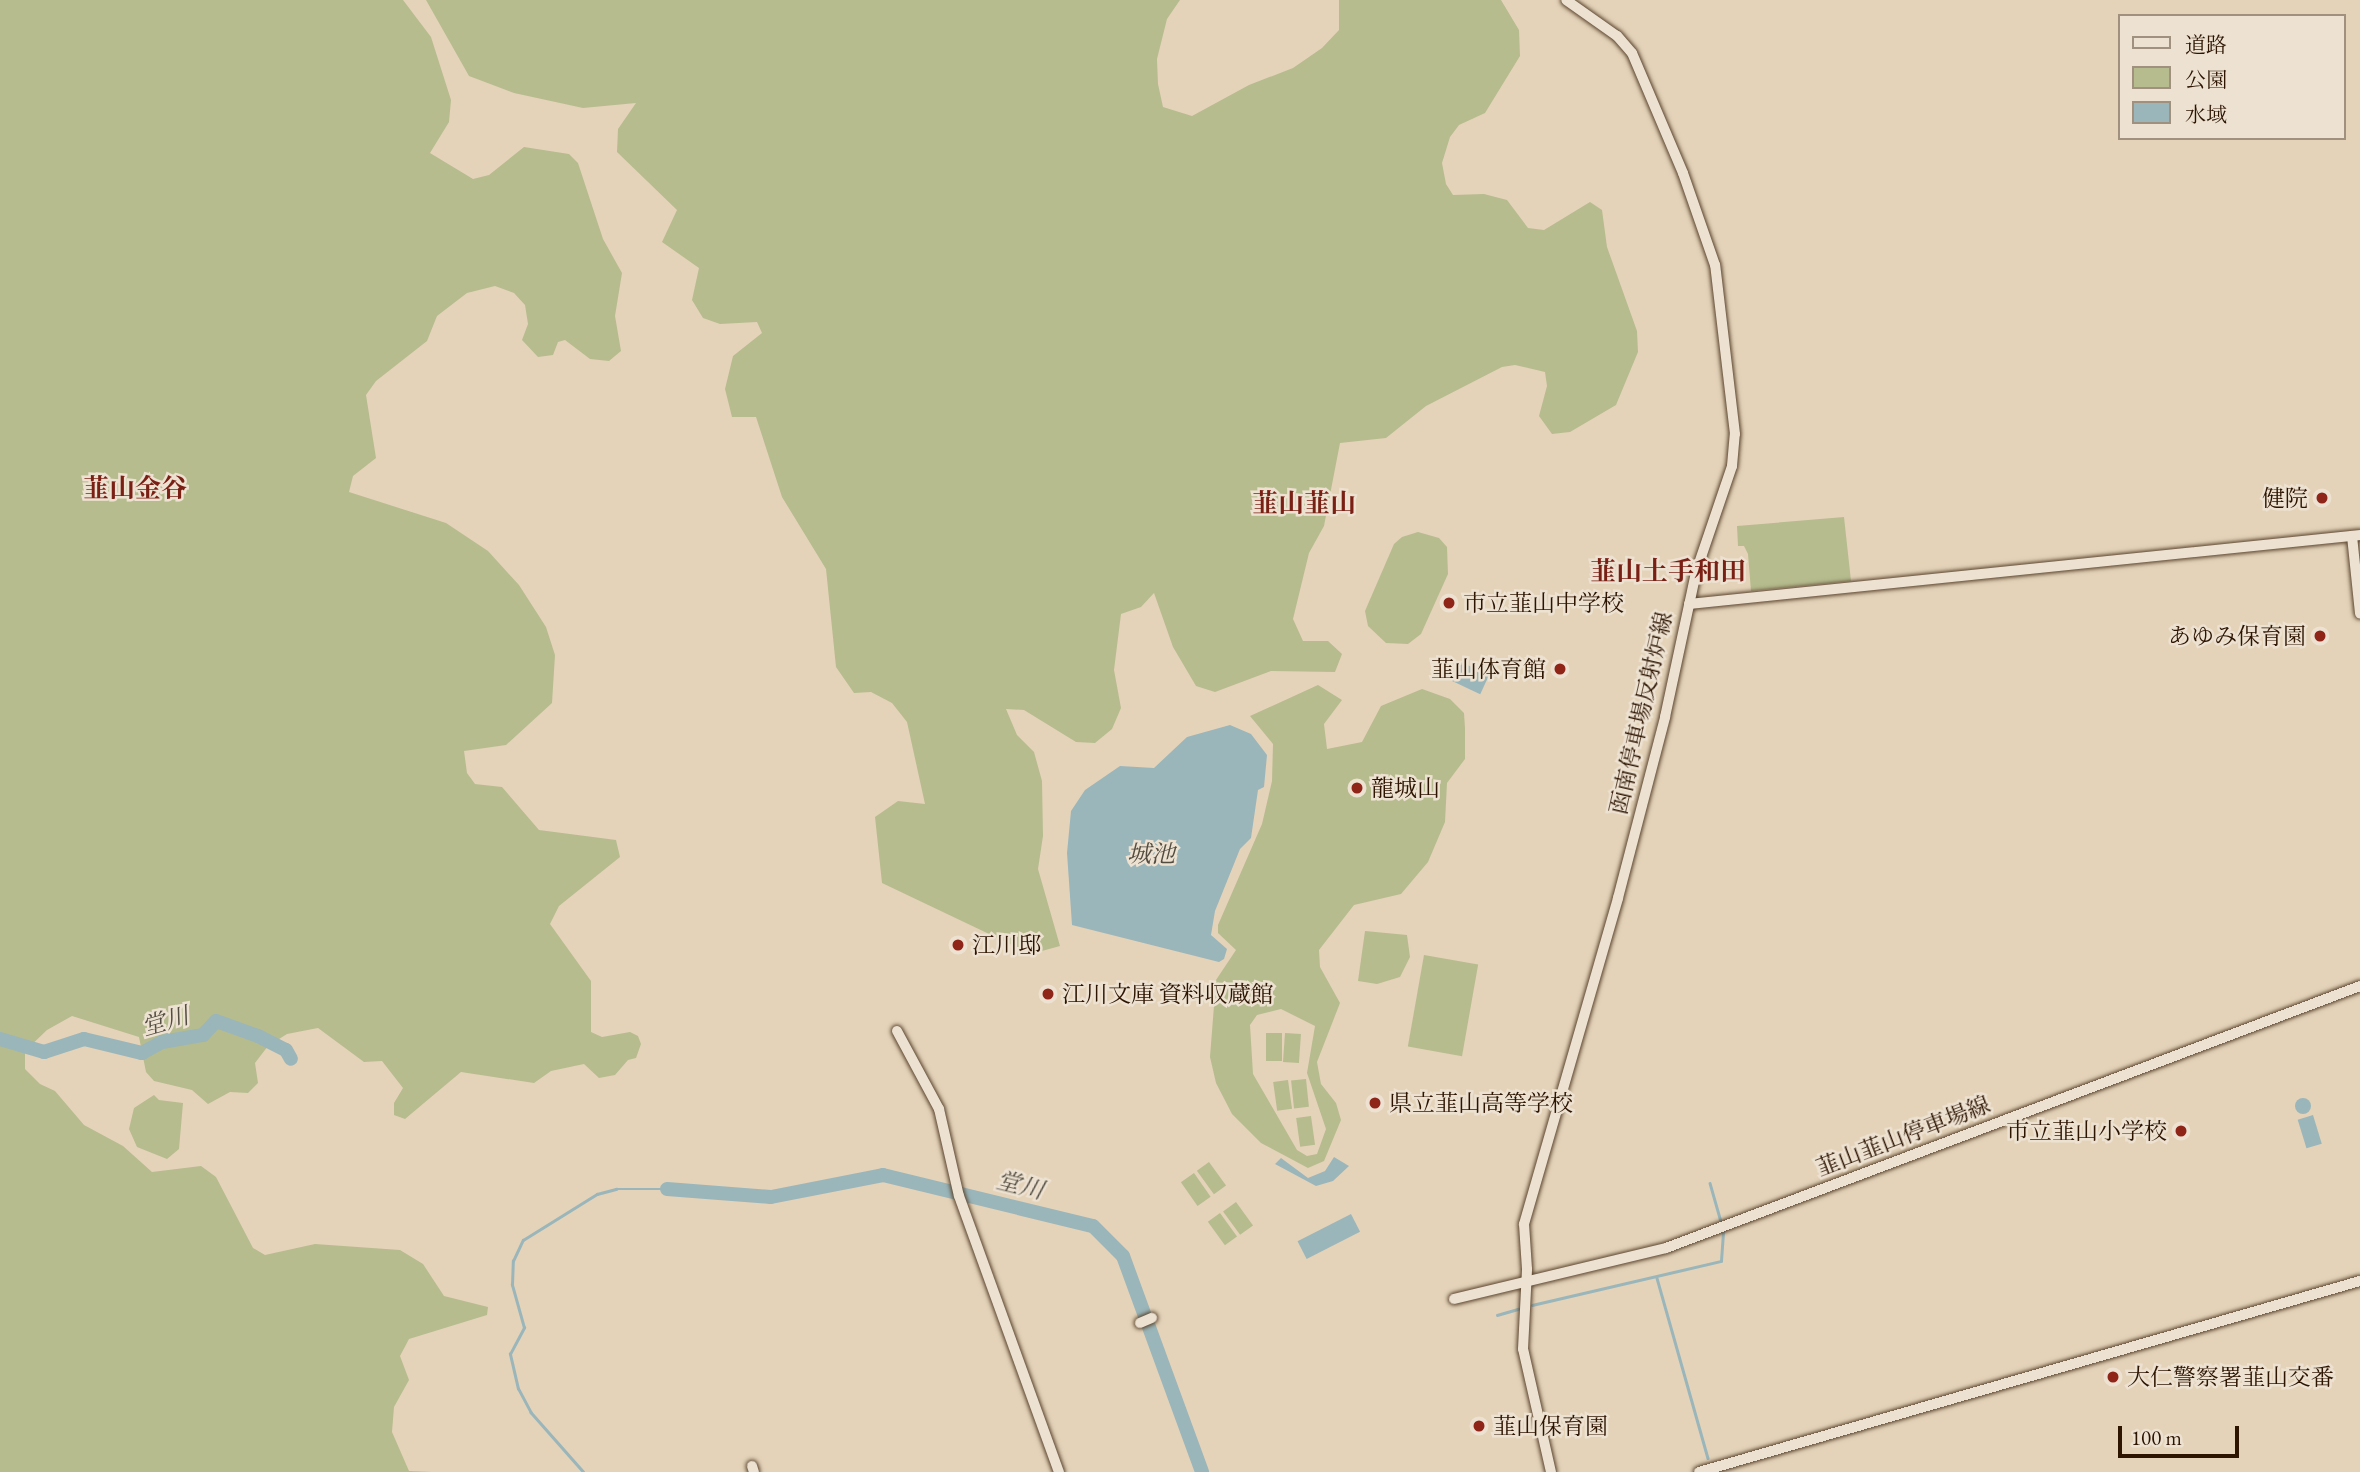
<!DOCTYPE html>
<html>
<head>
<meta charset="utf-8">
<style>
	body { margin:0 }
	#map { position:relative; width:2360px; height:1472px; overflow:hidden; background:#e4d3b9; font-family:"EB Garamond","Noto Serif JP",serif }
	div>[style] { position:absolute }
	.green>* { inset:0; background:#b6bc8e; transform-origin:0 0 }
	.water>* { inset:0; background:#9ab6ba; transform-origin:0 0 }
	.round { border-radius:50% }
	.stream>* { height:2.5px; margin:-1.25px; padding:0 1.25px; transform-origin:1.25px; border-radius:1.25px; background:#9ab6ba }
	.river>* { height:14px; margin:-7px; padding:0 7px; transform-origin:7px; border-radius:7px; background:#9ab6ba }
	.roads { filter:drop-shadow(0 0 2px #5b442e) drop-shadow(0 0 2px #5b442e) }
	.tertiary>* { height:10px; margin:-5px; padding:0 5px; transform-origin:5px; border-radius:5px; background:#ede2d2 }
	.secondary>* { height:10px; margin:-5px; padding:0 5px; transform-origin:5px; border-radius:5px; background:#ede2d2 }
	.dots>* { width:19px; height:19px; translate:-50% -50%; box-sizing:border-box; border:4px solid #ede2d2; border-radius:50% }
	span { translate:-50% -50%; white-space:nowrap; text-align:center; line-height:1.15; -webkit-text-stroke:5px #ede2d2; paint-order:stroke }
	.poi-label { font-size:23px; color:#2d1400 }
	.right { translate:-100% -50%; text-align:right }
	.left { translate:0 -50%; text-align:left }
	.street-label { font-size:23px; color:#2d1400 }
	.water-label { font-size:24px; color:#534d41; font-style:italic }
	.quarter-label { font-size:26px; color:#7a1f14; font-weight:700 }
	.legend { position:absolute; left:2118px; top:14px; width:228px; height:126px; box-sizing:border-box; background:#ede2d2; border:2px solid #a0907e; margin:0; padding:9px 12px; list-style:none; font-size:21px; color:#2d1400 }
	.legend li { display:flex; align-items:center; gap:14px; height:35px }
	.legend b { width:35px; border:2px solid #a0907e }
	.scale { position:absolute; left:2118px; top:1426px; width:121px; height:32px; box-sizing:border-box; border:4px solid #2d1400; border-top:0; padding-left:9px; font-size:21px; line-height:24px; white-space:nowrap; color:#2d1400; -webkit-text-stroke:5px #ede2d2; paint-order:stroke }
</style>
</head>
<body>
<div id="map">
	<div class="green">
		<i style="clip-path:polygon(0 0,403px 0,431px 37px,451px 100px,449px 122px,430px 153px,473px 179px,489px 175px,524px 147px,569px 154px,578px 163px,603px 239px,622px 273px,615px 316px,621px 351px,609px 361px,590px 359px,565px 340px,558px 342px,553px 355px,538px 357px,522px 340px,528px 324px,525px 305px,514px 293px,495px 286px,467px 293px,437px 316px,427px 341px,376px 381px,366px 395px,376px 458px,353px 476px,349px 492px,446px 523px,488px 551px,519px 585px,546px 627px,555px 655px,552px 703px,506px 745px,464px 751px,467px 773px,475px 784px,502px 787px,539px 830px,616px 840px,620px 857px,559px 906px,550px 924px,591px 981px,591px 1032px,602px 1037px,630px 1032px,638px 1036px,641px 1044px,636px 1058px,628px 1060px,615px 1075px,599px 1078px,584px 1064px,551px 1071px,534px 1083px,461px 1072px,405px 1119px,394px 1115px,394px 1103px,403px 1088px,382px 1061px,364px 1062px,318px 1028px,287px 1034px,268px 1046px,255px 1063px,258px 1083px,248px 1093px,230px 1092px,208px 1104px,192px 1090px,154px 1081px,146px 1072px,139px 1037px,72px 1016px,47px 1030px,25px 1051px,25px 1069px,40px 1084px,55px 1091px,84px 1125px,123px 1146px,152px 1172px,201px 1166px,216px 1177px,253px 1248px,265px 1255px,315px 1244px,400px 1250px,423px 1264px,444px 1296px,488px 1307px,487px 1315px,409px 1339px,400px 1356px,409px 1380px,394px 1407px,392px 1432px,409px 1471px,432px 1472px,0 1472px)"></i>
		<i style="clip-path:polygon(426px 0,1180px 0,1167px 19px,1157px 59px,1158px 84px,1163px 107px,1192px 116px,1249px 85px,1293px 68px,1322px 48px,1339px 30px,1339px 0,1501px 0,1519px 30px,1520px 56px,1485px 113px,1459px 125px,1450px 137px,1442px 163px,1446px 184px,1453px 195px,1484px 194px,1507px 200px,1528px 228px,1544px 230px,1590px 202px,1602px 210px,1607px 247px,1637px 331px,1638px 352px,1616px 405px,1570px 432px,1552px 434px,1539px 416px,1547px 386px,1545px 372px,1515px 365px,1502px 367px,1426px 406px,1386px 438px,1340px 443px,1324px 526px,1309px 553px,1293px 619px,1303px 641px,1328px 641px,1342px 654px,1335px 672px,1271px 671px,1215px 692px,1196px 686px,1173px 647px,1154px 593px,1141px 607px,1121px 614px,1114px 670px,1121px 708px,1112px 729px,1095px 743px,1076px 742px,1024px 710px,1006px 709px,1017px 735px,1034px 752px,1042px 781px,1043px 836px,1038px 869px,1060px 946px,1031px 954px,882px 883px,875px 817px,898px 801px,925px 804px,907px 722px,892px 703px,871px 692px,854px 693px,836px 667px,826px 569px,782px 497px,756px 417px,732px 417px,725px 389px,733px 356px,762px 333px,757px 322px,720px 324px,703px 318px,692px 300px,699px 268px,662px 242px,677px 210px,617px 152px,618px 129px,636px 103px,583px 108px,514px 93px,469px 76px)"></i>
		<i style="clip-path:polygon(1844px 517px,1851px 581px,1751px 591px,1748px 554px,1744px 546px,1738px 546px,1737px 526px)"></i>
		<i style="clip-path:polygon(1418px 532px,1439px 538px,1447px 547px,1448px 574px,1421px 634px,1408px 644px,1386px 643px,1368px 626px,1365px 611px,1394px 544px,1402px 537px)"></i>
		<i style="clip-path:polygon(evenodd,1318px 685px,1342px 700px,1324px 724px,1327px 749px,1362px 742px,1381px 706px,1422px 689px,1450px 699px,1464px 713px,1465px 728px,1465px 759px,1447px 783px,1445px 822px,1428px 862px,1401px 894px,1354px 905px,1319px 950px,1320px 967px,1340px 1003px,1317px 1062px,1321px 1084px,1336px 1103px,1341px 1120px,1324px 1161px,1308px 1168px,1261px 1143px,1232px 1114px,1216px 1083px,1210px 1057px,1216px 980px,1236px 950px,1218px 933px,1218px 925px,1262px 824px,1272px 781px,1273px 744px,1250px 716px,1318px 685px,1281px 1009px,1315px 1026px,1307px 1073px,1326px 1129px,1317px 1154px,1307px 1156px,1297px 1150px,1253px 1074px,1250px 1025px,1257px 1015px,1281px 1009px)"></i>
		<i style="clip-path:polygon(1365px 931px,1407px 935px,1410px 957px,1400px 977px,1377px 984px,1358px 981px)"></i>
		<i style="left:1424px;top:955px;width:55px;height:93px;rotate:10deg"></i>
		<i style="left:1266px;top:1033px;width:16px;height:28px"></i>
		<i style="left:1285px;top:1033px;width:16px;height:29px;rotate:4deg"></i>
		<i style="left:1306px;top:1079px;width:28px;height:15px;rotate:84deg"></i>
		<i style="left:1288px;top:1080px;width:29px;height:15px;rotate:82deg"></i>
		<i style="clip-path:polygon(154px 1095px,159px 1100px,183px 1103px,179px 1149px,167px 1159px,137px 1147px,129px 1129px,134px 1108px)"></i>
		<i style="left:1311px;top:1116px;width:29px;height:15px;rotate:82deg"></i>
		<i style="left:1209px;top:1162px;width:29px;height:15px;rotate:54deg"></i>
		<i style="left:1194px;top:1173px;width:29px;height:16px;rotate:55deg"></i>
		<i style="left:1236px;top:1202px;width:29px;height:16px;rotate:54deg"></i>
		<i style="left:1220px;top:1213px;width:29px;height:15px;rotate:54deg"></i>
	</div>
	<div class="water">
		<i style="left:1461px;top:662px;width:31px;height:21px;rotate:25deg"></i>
		<i style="clip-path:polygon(1230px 725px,1251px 734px,1267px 755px,1264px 787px,1258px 790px,1251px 838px,1240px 849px,1215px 911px,1211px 935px,1227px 949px,1224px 959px,1219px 962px,1072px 925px,1067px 853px,1071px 811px,1085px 790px,1120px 766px,1154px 768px,1187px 737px)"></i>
		<i class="round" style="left:2295px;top:1098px;width:16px;height:16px"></i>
		<i style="left:2313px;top:1115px;width:30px;height:16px;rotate:73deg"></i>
		<i style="clip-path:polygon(1334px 1157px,1349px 1166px,1333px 1181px,1316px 1186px,1275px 1164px,1281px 1158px,1308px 1178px,1325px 1171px)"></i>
		<i style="left:1351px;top:1214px;width:20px;height:60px;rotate:63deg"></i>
	</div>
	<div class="stream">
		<i style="left:1710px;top:1183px;width:44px;rotate:74.1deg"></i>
		<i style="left:1657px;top:1278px;width:187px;rotate:74.2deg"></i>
		<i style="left:1532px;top:1305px;width:194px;rotate:-13.1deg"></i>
		<i style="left:1721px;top:1261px;width:30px;rotate:-86deg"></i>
		<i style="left:1497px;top:1315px;width:22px;rotate:-16deg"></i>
		<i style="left:583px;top:1472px;width:79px;rotate:-131.4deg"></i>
		<i style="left:531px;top:1413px;width:27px;rotate:-118deg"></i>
		<i style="left:518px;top:1389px;width:36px;rotate:-103deg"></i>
		<i style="left:510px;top:1354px;width:30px;rotate:-62deg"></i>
		<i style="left:524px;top:1328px;width:45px;rotate:-105.6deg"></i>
		<i style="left:512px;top:1285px;width:24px;rotate:-88deg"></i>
		<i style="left:513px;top:1261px;width:23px;rotate:-65deg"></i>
		<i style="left:523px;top:1240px;width:87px;rotate:-31.9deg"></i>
		<i style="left:597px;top:1194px;width:20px;rotate:-15deg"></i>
		<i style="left:616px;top:1189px;width:51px"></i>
	</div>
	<div class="river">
		<i style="left:0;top:1039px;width:46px;rotate:16.5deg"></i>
		<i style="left:44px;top:1052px;width:42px;rotate:-18deg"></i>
		<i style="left:84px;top:1039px;width:60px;rotate:13.6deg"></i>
		<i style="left:142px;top:1053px;width:23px;rotate:-29deg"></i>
		<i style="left:162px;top:1042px;width:42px;rotate:-9.7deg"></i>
		<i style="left:203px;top:1035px;width:19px;rotate:-47deg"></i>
		<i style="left:216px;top:1021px;width:45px;rotate:19.7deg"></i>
		<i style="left:258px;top:1036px;width:31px;rotate:27deg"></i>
		<i style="left:286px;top:1050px;width:10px;rotate:61deg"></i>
		<i style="left:667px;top:1189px;width:104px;rotate:4.4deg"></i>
		<i style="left:771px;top:1197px;width:114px;rotate:-11.1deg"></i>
		<i style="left:883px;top:1175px;width:216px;rotate:13.7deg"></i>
		<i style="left:1093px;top:1226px;width:42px;rotate:45deg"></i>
		<i style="left:1123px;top:1256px;width:230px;rotate:69.9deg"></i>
	</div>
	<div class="roads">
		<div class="tertiary">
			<i style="left:2352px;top:536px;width:78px;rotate:84.1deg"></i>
			<i style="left:1689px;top:604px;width:675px;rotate:-5.87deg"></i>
			<i style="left:897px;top:1031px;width:89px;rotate:61.7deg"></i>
			<i style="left:939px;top:1109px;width:89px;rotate:77.1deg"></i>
			<i style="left:959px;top:1196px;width:294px;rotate:70.1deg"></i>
			<i style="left:1140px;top:1323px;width:13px;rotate:-23deg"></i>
			<i style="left:752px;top:1466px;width:6px;rotate:72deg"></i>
			<i style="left:1699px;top:1472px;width:688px;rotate:-16.12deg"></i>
		</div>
		<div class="secondary">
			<i style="left:1454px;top:1299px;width:218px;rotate:-13.5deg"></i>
			<i style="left:1666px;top:1248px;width:742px;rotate:-20.68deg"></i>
			<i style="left:1551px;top:1472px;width:126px;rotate:-102.8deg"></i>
			<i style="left:1523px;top:1349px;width:80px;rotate:-87.1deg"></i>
			<i style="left:1527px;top:1269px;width:45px;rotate:-93.8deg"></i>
			<i style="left:1524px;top:1224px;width:339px;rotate:-73.9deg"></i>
			<i style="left:1618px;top:898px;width:187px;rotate:-75.4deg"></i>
			<i style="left:1665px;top:717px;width:148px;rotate:-77.9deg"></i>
			<i style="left:1696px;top:572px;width:112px;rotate:-71.2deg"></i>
			<i style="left:1732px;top:466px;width:32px;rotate:-85deg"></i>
			<i style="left:1735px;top:434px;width:170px;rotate:-96.7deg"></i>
			<i style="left:1715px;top:265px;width:97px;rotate:-109.2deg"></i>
			<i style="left:1683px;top:173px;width:130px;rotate:-113deg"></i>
			<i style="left:1632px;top:53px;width:23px;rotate:-131deg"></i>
			<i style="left:1617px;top:36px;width:62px;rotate:-144.8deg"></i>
		</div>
	</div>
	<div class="dots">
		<i style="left:2322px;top:498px;background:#8f2418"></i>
		<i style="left:1449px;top:603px;background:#8f2418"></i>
		<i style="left:2320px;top:636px;background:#8f2418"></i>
		<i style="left:1560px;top:669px;background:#8f2418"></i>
		<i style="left:1357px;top:788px;background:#8f2418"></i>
		<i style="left:958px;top:945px;background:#8f2418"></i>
		<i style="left:1048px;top:994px;background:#8f2418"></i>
		<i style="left:1375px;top:1103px;background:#8f2418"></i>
		<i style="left:2181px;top:1131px;background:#8f2418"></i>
		<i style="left:2113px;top:1377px;background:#8f2418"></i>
		<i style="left:1479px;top:1426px;background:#8f2418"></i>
	</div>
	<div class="poi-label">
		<span class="right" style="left:2308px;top:498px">健院</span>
		<span class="left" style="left:1463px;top:603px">市立韮山中学校</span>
		<span class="right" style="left:2306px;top:636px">あゆみ保育園</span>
		<span class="right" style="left:1546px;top:669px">韮山体育館</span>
		<span class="left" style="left:1371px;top:788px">龍城山</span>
		<span class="left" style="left:972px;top:945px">江川邸</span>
		<span class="left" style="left:1062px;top:994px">江川文庫 資料収蔵館</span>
		<span class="left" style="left:1389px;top:1103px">県立韮山高等学校</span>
		<span class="right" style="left:2167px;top:1131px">市立韮山小学校</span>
		<span class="left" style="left:2127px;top:1377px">大仁警察署韮山交番</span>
		<span class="left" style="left:1493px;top:1426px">韮山保育園</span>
	</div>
	<div class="street-label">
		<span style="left:1641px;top:713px;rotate:-77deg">函南停車場反射炉線</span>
		<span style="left:1903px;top:1136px;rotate:-21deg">韮山韮山停車場線</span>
	</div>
	<div class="water-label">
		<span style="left:1151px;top:854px">城池</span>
		<span style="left:165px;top:1021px;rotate:-16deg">堂川</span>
		<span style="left:1020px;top:1185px;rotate:14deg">堂川</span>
	</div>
	<div class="quarter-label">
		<span style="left:135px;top:489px">韮山金谷</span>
		<span style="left:1304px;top:504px">韮山韮山</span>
		<span style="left:1668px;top:572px">韮山土手和田</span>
	</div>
	<ul class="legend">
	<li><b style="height:9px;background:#ede2d2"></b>道路</li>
	<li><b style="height:19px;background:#b6bc8e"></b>公園</li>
	<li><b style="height:19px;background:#9ab6ba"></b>水域</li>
	</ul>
	<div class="scale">100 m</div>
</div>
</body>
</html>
